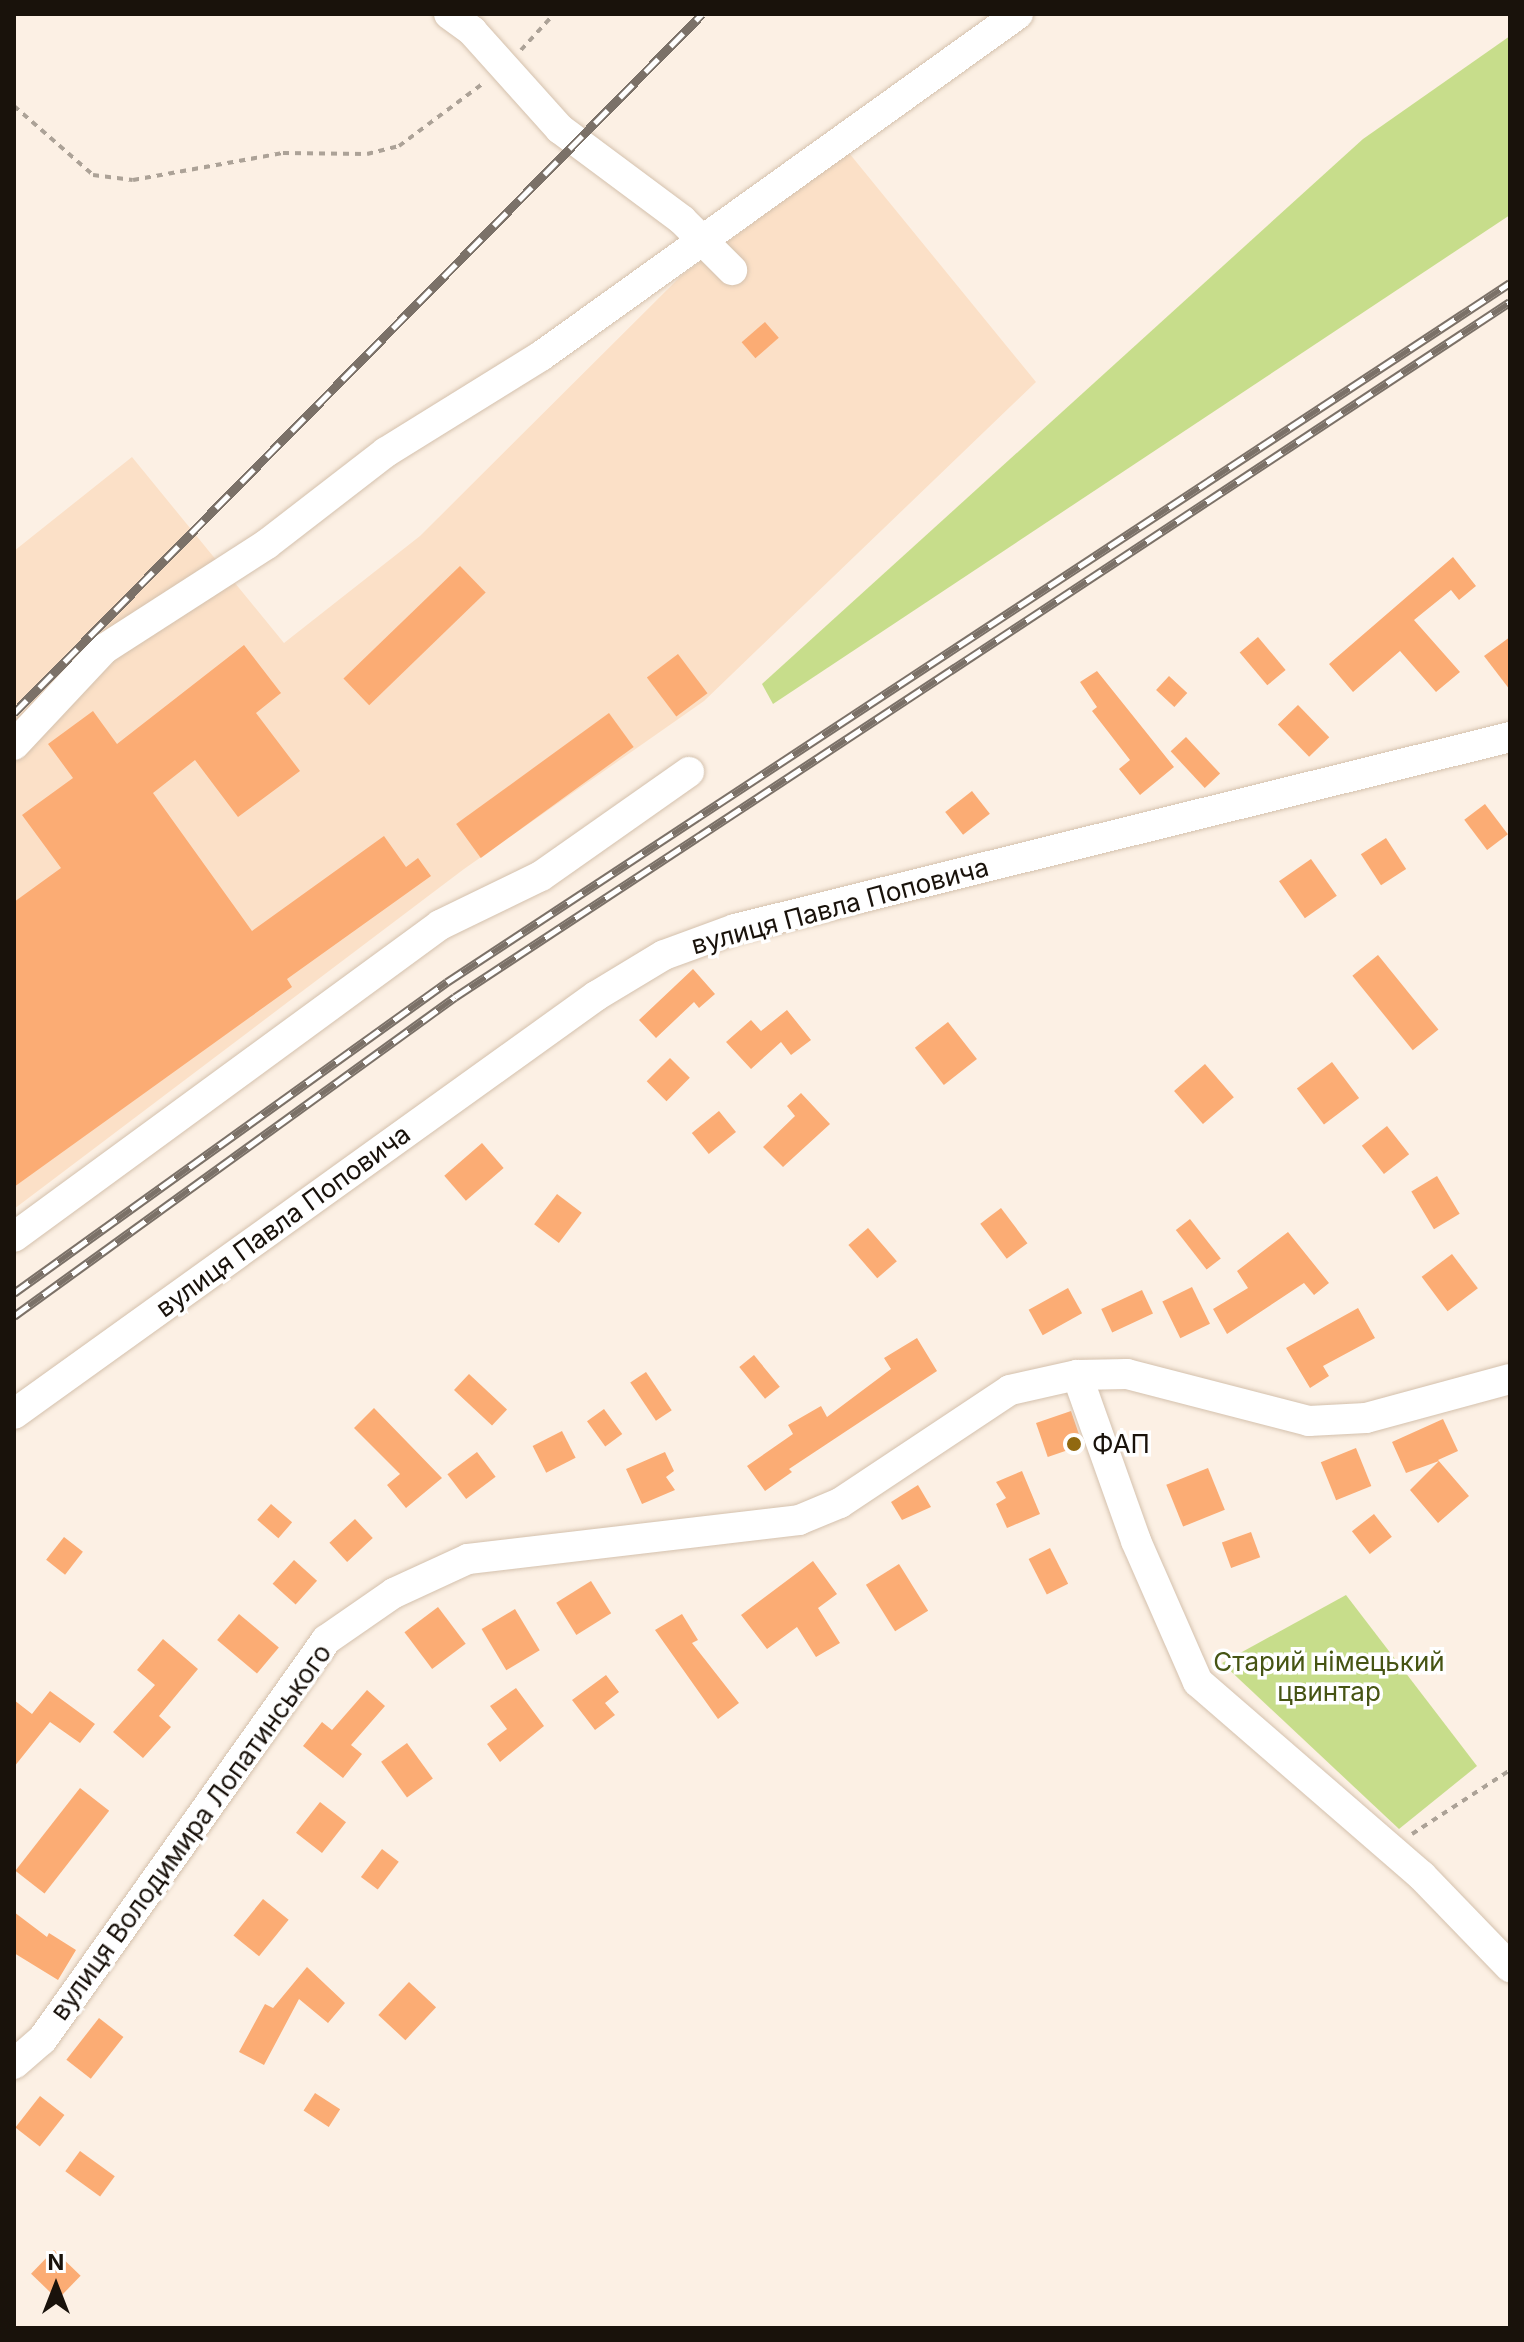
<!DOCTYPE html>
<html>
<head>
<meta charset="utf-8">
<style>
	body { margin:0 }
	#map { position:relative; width:1524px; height:2342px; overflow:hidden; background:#fcf0e4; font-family:Inter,sans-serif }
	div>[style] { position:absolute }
	.built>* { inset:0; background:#fbe0c7 }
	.green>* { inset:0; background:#c7dd8b }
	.building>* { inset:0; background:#fbac74; transform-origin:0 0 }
	.path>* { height:4px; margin-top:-2px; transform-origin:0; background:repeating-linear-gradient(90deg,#aca297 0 6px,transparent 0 12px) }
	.roads { filter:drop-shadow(0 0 2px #d4c1ad) drop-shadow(0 0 2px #d4c1ad) }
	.minor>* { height:30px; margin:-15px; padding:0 15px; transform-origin:15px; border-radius:15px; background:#fff }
	.rail>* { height:9px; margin-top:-4.5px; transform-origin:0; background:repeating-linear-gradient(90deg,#fff 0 18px,#7b7168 0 36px); box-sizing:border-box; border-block:2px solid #7b7168 }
	.dots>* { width:22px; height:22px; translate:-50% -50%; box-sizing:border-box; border:4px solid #fff; border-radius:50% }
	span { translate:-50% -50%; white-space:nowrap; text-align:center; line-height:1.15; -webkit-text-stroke:7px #fff; paint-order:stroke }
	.street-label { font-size:26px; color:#19120b }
	.poi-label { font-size:26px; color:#19120b }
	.left { translate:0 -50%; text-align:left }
	.park-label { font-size:26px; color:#465413 }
	.frame { position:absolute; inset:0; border:16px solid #19120b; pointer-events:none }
	.north { position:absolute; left:16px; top:2246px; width:80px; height:80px; -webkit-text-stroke:6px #fff; paint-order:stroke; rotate:0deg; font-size:22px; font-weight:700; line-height:32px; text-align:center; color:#19120b }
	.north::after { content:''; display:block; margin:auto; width:28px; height:36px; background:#19120b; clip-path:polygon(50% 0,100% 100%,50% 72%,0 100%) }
</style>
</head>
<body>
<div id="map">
	<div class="built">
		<i style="clip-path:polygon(849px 153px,1036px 382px,704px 701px,464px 869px,14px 1209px,14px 551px,132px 457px,284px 643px,420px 536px,682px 275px)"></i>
	</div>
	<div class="green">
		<i style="clip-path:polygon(1510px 36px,1510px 215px,773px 704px,762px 684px,1363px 139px)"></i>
		<i style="clip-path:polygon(1346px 1595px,1477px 1766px,1399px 1829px,1222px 1663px)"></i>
	</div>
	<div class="building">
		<i style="left:765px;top:322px;width:21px;height:31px;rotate:49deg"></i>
		<i style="clip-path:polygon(1453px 557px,1476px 586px,1459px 600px,1451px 590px,1414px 620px,1460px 672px,1436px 692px,1400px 651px,1353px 692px,1329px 664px)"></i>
		<i style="left:460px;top:566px;width:37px;height:162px;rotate:46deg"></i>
		<i style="left:1258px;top:637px;width:43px;height:24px;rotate:50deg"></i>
		<i style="clip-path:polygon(1510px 637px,1510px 690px,1484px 656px)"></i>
		<i style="clip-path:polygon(244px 645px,281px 693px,256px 713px,300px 771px,238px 817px,195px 760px,153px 793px,252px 931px,384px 836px,406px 867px,418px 858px,431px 876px,287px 979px,292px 987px,14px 1187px,14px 902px,61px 868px,22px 815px,73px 778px,48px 744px,93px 711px,117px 744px)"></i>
		<i style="left:678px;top:654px;width:49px;height:39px;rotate:53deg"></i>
		<i style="clip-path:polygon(1097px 671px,1174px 767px,1140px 795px,1119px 769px,1130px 760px,1092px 711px,1097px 707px,1080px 682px)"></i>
		<i style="left:1169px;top:676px;width:25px;height:19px;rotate:43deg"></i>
		<i style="left:1298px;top:705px;width:45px;height:28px;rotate:46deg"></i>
		<i style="left:609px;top:713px;width:42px;height:189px;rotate:54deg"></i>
		<i style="left:1186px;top:737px;width:50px;height:21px;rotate:47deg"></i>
		<i style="left:972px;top:791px;width:29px;height:34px;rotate:52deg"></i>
		<i style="left:1485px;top:804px;width:38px;height:26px;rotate:53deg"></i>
		<i style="left:1386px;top:838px;width:37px;height:30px;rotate:57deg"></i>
		<i style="left:1311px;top:859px;width:45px;height:39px;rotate:55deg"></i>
		<i style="left:1378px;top:955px;width:96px;height:33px;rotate:51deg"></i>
		<i style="clip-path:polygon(693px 969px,715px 994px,699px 1008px,694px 1002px,656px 1038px,639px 1020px)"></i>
		<i style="clip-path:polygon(787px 1010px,811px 1040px,791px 1055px,781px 1042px,751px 1069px,726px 1042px,751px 1020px,761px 1031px)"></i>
		<i style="left:948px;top:1022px;width:47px;height:42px;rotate:52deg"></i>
		<i style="left:670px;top:1058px;width:28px;height:33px;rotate:45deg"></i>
		<i style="left:1332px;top:1062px;width:45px;height:44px;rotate:53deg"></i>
		<i style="left:1205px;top:1064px;width:44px;height:41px;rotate:49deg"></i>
		<i style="clip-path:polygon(801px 1093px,830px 1124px,783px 1167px,763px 1147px,795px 1116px,787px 1106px)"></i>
		<i style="left:719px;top:1111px;width:27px;height:35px;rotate:51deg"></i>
		<i style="left:1387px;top:1126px;width:36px;height:32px;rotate:52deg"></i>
		<i style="left:482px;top:1143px;width:33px;height:50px;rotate:49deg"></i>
		<i style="left:1437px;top:1176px;width:44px;height:30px;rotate:59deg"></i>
		<i style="left:557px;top:1194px;width:31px;height:38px;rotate:37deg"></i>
		<i style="left:1001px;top:1208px;width:44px;height:26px;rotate:53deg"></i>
		<i style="left:1190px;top:1219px;width:50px;height:18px;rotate:52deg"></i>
		<i style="left:868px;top:1228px;width:44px;height:26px;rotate:49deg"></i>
		<i style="clip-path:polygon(1288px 1232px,1329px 1283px,1314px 1295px,1304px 1283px,1227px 1334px,1213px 1309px,1248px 1288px,1237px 1271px)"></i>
		<i style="left:1452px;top:1254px;width:43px;height:38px;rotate:53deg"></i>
		<i style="left:1192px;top:1287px;width:41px;height:33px;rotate:64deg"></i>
		<i style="left:1068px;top:1288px;width:29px;height:45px;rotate:61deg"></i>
		<i style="left:1142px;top:1290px;width:26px;height:45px;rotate:65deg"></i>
		<i style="clip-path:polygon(1358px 1308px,1375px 1338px,1323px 1366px,1329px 1376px,1310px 1388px,1286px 1348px)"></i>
		<i style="clip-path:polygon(917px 1338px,937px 1371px,789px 1469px,792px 1472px,765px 1491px,747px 1466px,793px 1434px,788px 1425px,821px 1406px,827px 1417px,891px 1369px,884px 1358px)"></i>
		<i style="left:754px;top:1355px;width:41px;height:19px;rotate:51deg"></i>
		<i style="left:646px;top:1372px;width:46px;height:19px;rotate:56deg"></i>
		<i style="left:469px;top:1374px;width:52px;height:22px;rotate:43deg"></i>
		<i style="clip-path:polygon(374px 1408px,442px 1478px,406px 1508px,387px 1485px,400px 1474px,354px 1428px)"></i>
		<i style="left:604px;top:1409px;width:31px;height:21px;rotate:54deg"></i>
		<i style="left:1071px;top:1411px;width:36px;height:37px;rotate:71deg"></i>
		<i style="clip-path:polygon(1443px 1419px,1458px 1451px,1438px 1460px,1469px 1496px,1438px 1523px,1410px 1490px,1439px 1461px,1406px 1473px,1392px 1442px)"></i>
		<i style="left:562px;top:1431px;width:30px;height:33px;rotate:63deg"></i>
		<i style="left:1356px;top:1448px;width:41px;height:38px;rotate:68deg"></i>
		<i style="left:477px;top:1452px;width:31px;height:37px;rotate:53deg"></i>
		<i style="clip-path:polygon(665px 1452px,674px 1471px,666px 1477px,675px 1490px,642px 1504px,626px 1469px)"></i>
		<i style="left:1208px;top:1468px;width:45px;height:45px;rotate:68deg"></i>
		<i style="clip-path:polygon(1022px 1471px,1040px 1514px,1007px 1528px,996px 1504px,1006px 1498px,996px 1482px)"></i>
		<i style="clip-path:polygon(918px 1485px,931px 1507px,902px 1520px,891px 1502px)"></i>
		<i style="left:271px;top:1504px;width:28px;height:21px;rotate:41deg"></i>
		<i style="left:1374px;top:1514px;width:29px;height:28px;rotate:52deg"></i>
		<i style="left:355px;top:1519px;width:26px;height:35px;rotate:47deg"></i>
		<i style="left:1251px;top:1532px;width:27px;height:31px;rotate:70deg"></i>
		<i style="left:64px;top:1537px;width:24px;height:29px;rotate:38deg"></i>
		<i style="left:1050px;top:1548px;width:40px;height:24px;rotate:63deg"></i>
		<i style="left:294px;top:1560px;width:31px;height:32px;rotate:42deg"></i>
		<i style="clip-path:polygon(813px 1561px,837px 1594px,818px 1608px,840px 1643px,816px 1657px,797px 1627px,767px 1649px,741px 1615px)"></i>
		<i style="left:899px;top:1564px;width:55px;height:39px;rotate:58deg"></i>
		<i style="left:591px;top:1581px;width:38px;height:41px;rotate:58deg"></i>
		<i style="left:438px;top:1607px;width:46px;height:42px;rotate:53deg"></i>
		<i style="left:515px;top:1609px;width:48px;height:39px;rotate:59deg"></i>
		<i style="left:239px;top:1614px;width:52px;height:34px;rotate:40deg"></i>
		<i style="clip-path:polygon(682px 1614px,698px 1640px,692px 1643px,739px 1703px,718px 1719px,655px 1630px)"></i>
		<i style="clip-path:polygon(163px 1639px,198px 1669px,159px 1716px,171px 1727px,143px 1758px,113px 1732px,155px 1685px,137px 1670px)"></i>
		<i style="clip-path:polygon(606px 1675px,619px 1692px,605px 1703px,615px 1715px,595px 1730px,572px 1700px)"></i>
		<i style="clip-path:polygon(516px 1688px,544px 1726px,500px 1762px,487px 1744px,507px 1729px,490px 1706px)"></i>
		<i style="clip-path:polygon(367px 1690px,385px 1706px,351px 1745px,362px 1754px,343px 1778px,303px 1746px,322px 1722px,332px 1730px)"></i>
		<i style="clip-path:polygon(50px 1691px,95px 1724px,80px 1743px,50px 1722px,14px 1767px,14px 1700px,32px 1714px)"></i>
		<i style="left:407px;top:1743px;width:44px;height:32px;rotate:54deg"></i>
		<i style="left:80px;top:1788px;width:37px;height:105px;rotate:38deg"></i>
		<i style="left:320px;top:1802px;width:33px;height:39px;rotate:38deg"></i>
		<i style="left:382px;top:1849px;width:21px;height:35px;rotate:37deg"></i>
		<i style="left:263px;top:1899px;width:33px;height:47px;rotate:39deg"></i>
		<i style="clip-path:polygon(14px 1912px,47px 1937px,49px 1933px,76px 1950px,58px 1980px,14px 1953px)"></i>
		<i style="clip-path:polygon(307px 1967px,345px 2003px,328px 2023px,299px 1999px,264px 2065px,239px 2052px,265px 2004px,273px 2008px)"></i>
		<i style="left:409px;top:1982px;width:37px;height:45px;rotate:43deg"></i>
		<i style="left:99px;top:2018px;width:31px;height:53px;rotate:38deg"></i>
		<i style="left:315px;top:2093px;width:30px;height:21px;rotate:33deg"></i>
		<i style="left:40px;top:2096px;width:31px;height:40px;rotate:38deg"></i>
		<i style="left:80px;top:2151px;width:43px;height:25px;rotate:36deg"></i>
		<i style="left:54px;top:2250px;width:37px;height:33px;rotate:44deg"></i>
	</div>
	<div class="path">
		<i style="left:521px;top:50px;width:49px;rotate:-47.5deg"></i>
		<i style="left:14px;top:106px;width:105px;rotate:41.1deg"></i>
		<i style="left:93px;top:175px;width:40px;rotate:7.1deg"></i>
		<i style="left:133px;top:180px;width:152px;rotate:-10.2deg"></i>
		<i style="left:283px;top:153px;width:84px;rotate:0.7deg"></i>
		<i style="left:367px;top:154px;width:33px;rotate:-14deg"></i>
		<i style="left:399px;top:146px;width:107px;rotate:-36.7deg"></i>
		<i style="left:1412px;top:1834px;width:117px;rotate:-33.1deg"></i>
	</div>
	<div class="roads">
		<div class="minor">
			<i style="left:449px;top:14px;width:29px;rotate:36deg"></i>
			<i style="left:472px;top:31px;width:132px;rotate:48.1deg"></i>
			<i style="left:560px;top:129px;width:152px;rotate:36.7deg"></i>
			<i style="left:682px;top:220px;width:71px;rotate:45deg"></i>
			<i style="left:14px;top:745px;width:132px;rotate:-46.8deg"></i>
			<i style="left:104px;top:649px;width:194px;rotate:-32.8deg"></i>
			<i style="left:267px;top:544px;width:150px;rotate:-37.7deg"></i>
			<i style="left:386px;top:452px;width:182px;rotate:-31.8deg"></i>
			<i style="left:541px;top:356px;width:587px;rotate:-35.64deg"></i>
			<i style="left:14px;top:1237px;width:528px;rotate:-36.22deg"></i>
			<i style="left:440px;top:925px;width:112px;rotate:-25.9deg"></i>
			<i style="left:541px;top:876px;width:181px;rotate:-35.1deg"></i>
			<i style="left:1077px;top:1375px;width:176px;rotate:70.4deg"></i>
			<i style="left:1136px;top:1541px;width:154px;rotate:66.3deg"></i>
			<i style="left:1198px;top:1682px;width:296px;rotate:40.9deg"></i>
			<i style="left:1422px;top:1876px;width:127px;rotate:46deg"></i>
			<i style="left:14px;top:1414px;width:717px;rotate:-35.69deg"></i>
			<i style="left:596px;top:996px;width:79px;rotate:-31.1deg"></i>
			<i style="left:664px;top:955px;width:76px;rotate:-20.1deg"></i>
			<i style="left:735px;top:929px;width:798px;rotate:-13.91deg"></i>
			<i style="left:14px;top:2064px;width:37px;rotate:-41deg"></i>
			<i style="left:42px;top:2040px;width:491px;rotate:-54.6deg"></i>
			<i style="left:326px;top:1640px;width:83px;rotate:-34.7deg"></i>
			<i style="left:394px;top:1593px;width:81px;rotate:-24.7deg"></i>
			<i style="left:468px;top:1559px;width:333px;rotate:-6.7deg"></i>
			<i style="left:799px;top:1520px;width:44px;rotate:-22.5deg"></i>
			<i style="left:840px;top:1503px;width:204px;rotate:-33.6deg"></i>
			<i style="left:1010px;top:1390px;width:69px;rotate:-12.6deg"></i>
			<i style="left:1077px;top:1375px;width:50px;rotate:-1.1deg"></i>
			<i style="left:1127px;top:1374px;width:188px;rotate:14.5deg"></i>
			<i style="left:1309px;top:1421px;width:57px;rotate:-3deg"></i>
			<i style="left:1366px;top:1418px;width:149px;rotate:-15.2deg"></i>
		</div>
	</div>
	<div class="rail">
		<i style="left:14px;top:713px;width:981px;rotate:-45.45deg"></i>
		<i style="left:14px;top:1293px;width:533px;rotate:-35.69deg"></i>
		<i style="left:447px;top:982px;width:1272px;rotate:-33.33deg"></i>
		<i style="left:14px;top:1316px;width:544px;rotate:-35.88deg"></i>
		<i style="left:455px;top:997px;width:1263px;rotate:-33.38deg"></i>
	</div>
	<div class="dots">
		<i style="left:1074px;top:1444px;background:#916910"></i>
	</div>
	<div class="street-label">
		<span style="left:840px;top:906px;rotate:-15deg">вулиця Павла Поповича</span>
		<span style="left:283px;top:1221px;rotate:-36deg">вулиця Павла Поповича</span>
		<span style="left:191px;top:1832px;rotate:-54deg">вулиця Володимира Лопатинського</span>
	</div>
	<div class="poi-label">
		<span class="left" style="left:1092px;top:1444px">ФАП</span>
	</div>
	<div class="park-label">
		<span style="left:1329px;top:1677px">Старий німецький<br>цвинтар</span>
	</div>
	<div class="frame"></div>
	<div class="north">N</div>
</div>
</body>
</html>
